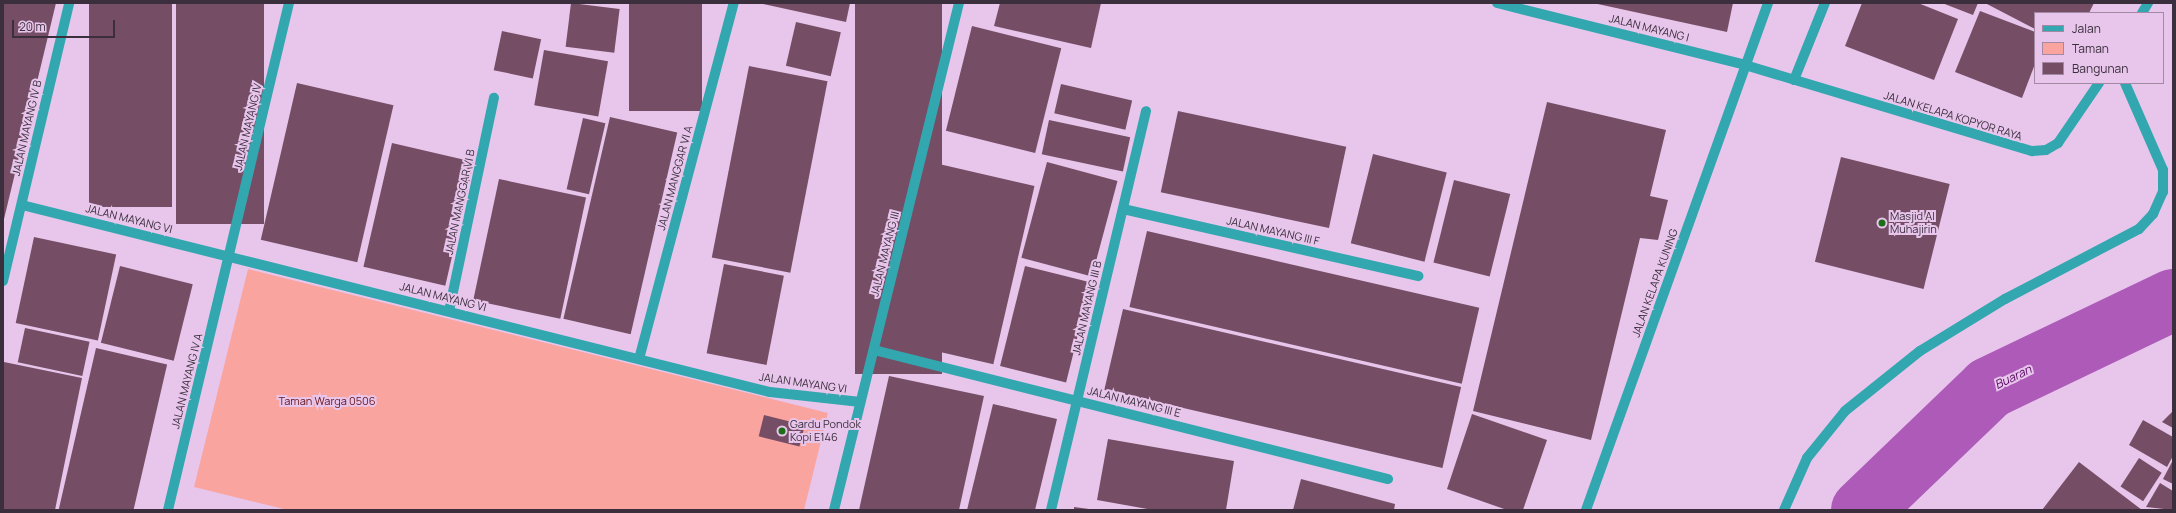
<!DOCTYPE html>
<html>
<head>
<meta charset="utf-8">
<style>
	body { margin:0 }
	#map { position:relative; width:2176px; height:513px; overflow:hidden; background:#e8c6ec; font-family:Manrope,sans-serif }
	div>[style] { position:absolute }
	.green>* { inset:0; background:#faa4a0 }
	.river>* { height:62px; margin:-31px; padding:0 31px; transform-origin:31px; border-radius:31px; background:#ad5ab9 }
	.building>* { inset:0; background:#754e66; transform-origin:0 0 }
	.street>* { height:10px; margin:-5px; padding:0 5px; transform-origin:5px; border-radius:5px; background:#33a7af }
	.dots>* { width:11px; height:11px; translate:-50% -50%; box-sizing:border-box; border:2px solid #e8c6ec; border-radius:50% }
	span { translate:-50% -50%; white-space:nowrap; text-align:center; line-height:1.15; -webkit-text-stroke:4px #e8c6ec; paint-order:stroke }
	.street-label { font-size:11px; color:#3b2e3d }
	.poi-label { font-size:11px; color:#3b2e3d }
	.left { translate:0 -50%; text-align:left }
	.park-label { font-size:11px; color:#68151b }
	.water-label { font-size:12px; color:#570362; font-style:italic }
	.frame { position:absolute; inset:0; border:4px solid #3b2e3d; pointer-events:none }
	.legend { position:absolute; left:2034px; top:12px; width:130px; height:72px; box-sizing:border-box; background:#e8c6ec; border:1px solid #a389a6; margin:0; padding:5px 7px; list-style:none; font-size:12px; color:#3b2e3d }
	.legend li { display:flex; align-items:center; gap:8px; height:20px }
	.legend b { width:20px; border:1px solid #a389a6 }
	.scale { position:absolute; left:12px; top:20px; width:103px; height:18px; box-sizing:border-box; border:2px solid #3b2e3d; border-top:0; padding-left:5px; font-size:12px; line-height:14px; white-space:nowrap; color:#3b2e3d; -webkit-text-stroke:3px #e8c6ec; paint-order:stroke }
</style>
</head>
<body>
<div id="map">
	<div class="green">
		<i style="clip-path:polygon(248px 269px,828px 413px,804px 510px,288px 510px,194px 487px)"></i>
	</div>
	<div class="river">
		<i style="left:1862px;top:510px;width:176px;rotate:-43.8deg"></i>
		<i style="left:1989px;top:388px;width:204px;rotate:-25.6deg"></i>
	</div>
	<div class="building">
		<i style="clip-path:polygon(3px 3px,56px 3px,4px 219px,3px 219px)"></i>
		<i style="left:89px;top:3px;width:83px;height:204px"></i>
		<i style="left:176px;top:3px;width:88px;height:221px"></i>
		<i style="left:571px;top:3px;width:49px;height:44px;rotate:7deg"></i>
		<i style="left:629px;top:3px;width:73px;height:108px"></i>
		<i style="clip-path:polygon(758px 3px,850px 3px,846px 22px)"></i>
		<i style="left:855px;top:3px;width:87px;height:371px"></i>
		<i style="clip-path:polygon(1000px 3px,1101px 3px,1091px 48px,994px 26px)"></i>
		<i style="clip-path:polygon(1593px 3px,1733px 3px,1727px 32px)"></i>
		<i style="clip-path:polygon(1862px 3px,1918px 3px,1958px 19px,1934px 80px,1845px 46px)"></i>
		<i style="clip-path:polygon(1942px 3px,1978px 3px,1973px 15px)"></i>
		<i style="clip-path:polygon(1985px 3px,2094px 3px,2089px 13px,2035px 13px,2035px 29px)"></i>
		<i style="clip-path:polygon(1980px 11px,2035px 32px,2035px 64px,2022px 98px,1955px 72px)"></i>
		<i style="left:796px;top:22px;width:46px;height:45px;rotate:13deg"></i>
		<i style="left:972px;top:26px;width:92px;height:108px;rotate:14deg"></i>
		<i style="left:502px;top:31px;width:40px;height:40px;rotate:12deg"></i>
		<i style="left:544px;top:50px;width:65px;height:56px;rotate:10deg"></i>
		<i style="left:749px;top:66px;width:80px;height:195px;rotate:11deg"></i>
		<i style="left:297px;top:83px;width:99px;height:161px;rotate:13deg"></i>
		<i style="left:1061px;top:84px;width:73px;height:30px;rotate:13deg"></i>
		<i style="clip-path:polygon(1547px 102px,1666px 130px,1650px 196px,1668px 200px,1658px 240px,1640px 238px,1591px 440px,1473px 411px)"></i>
		<i style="left:1178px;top:111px;width:172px;height:83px;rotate:12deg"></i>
		<i style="left:610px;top:117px;width:69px;height:207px;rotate:13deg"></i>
		<i style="left:583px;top:118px;width:23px;height:73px;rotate:13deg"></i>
		<i style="left:1049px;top:120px;width:83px;height:35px;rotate:12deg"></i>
		<i style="left:392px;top:143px;width:84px;height:127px;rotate:13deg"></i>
		<i style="left:1373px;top:154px;width:76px;height:92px;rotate:14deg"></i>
		<i style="left:1841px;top:157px;width:112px;height:108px;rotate:14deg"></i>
		<i style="left:1047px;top:162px;width:73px;height:99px;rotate:15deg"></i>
		<i style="left:939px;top:164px;width:98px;height:183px;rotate:13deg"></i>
		<i style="left:499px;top:179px;width:89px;height:124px;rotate:12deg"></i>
		<i style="left:1454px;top:180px;width:58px;height:85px;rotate:14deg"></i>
		<i style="left:1147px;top:231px;width:341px;height:78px;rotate:13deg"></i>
		<i style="left:34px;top:237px;width:84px;height:88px;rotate:12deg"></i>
		<i style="left:724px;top:264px;width:61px;height:91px;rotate:11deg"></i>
		<i style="left:120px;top:266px;width:75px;height:79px;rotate:14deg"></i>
		<i style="left:1025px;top:266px;width:68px;height:103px;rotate:14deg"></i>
		<i style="left:1123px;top:309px;width:347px;height:83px;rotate:13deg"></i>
		<i style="left:25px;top:328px;width:66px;height:35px;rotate:12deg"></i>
		<i style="left:96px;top:348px;width:73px;height:166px;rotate:13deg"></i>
		<i style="clip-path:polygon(4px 362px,82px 378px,55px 510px,3px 510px)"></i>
		<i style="clip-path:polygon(889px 376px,984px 396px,959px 510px,859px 510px)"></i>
		<i style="clip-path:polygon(993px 404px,1057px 419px,1035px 510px,967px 510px)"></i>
		<i style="clip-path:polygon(2173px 411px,2173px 428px,2162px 422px)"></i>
		<i style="clip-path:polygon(1472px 414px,1547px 440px,1523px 510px,1507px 510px,1447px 489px)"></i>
		<i style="left:764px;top:415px;width:42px;height:22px;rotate:14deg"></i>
		<i style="clip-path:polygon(2143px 420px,2173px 437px,2173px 456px,2167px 467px,2129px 445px)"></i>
		<i style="clip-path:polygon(1108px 439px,1234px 461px,1226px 510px,1153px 510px,1097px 500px)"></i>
		<i style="left:2139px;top:458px;width:27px;height:34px;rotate:33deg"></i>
		<i style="clip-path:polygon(2173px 460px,2173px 484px,2163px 479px)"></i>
		<i style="clip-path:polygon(2079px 462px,2142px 510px,2042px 510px)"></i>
		<i style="clip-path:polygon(1301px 479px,1395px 504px,1394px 510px,1293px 510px)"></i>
		<i style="clip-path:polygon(2160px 483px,2173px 491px,2173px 510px,2146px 507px)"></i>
		<i style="clip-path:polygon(1074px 507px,1089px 509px,1089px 510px,1074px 510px)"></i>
	</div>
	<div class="street">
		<i style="left:1497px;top:3px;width:256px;rotate:14deg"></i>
		<i style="left:1745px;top:65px;width:300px;rotate:16.7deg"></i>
		<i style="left:2032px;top:151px;width:14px;rotate:-4deg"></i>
		<i style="left:2046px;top:150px;width:14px;rotate:-30deg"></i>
		<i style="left:2058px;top:143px;width:73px;rotate:-55.7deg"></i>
		<i style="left:2142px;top:13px;width:12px;rotate:-59deg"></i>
		<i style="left:1794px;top:80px;width:83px;rotate:-68.1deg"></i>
		<i style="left:22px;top:205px;width:771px;rotate:14.04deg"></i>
		<i style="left:770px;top:392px;width:91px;rotate:6.3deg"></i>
		<i style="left:1123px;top:209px;width:303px;rotate:12.8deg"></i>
		<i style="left:3px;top:281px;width:286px;rotate:-76.6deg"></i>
		<i style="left:449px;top:311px;width:218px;rotate:-78.1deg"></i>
		<i style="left:874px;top:350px;width:530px;rotate:14.09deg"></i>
		<i style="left:639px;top:359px;width:368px;rotate:-75.1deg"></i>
		<i style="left:168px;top:510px;width:521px;rotate:-76.58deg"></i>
		<i style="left:834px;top:510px;width:522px;rotate:-76.15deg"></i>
		<i style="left:1051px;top:510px;width:410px;rotate:-76.6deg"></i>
		<i style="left:1586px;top:510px;width:539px;rotate:-70.25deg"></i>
		<i style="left:1784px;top:510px;width:57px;rotate:-66.1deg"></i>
		<i style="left:1807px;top:458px;width:60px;rotate:-51deg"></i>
		<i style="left:1845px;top:411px;width:96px;rotate:-38.7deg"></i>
		<i style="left:1920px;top:351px;width:100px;rotate:-31.5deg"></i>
		<i style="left:2005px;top:299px;width:151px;rotate:-27.6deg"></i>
		<i style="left:2139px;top:229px;width:21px;rotate:-47deg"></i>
		<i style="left:2153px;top:214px;width:24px;rotate:-66deg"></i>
		<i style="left:2163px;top:192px;width:22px;rotate:-90deg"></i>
		<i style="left:2163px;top:170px;width:95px;rotate:-113.6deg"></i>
	</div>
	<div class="dots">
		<i style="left:1882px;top:223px;background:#1c6f17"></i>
		<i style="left:782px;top:431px;background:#1c6f17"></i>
	</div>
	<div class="street-label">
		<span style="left:1649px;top:28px;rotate:14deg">JALAN MAYANG I</span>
		<span style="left:1953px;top:116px;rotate:17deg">JALAN KELAPA KOPYOR RAYA</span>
		<span style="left:248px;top:127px;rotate:-77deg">JALAN MAYANG IV</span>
		<span style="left:27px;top:128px;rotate:-77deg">JALAN MAYANG IV B</span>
		<span style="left:675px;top:178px;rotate:-75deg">JALAN MANGGAR VI A</span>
		<span style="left:460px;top:202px;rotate:-78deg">JALAN MANGGAR VI B</span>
		<span style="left:129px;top:219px;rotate:14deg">JALAN MAYANG VI</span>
		<span style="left:1273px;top:231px;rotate:13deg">JALAN MAYANG III F</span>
		<span style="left:885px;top:254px;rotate:-76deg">JALAN MAYANG III</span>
		<span style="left:1655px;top:283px;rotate:-70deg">JALAN KELAPA KUNING</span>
		<span style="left:443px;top:297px;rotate:14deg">JALAN MAYANG VI</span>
		<span style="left:1087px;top:308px;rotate:-77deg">JALAN MAYANG III B</span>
		<span style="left:187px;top:381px;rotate:-76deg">JALAN MAYANG IV A</span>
		<span style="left:803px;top:383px;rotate:8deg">JALAN MAYANG VI</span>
		<span style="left:1134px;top:402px;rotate:14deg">JALAN MAYANG III E</span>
	</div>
	<div class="poi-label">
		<span class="left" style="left:1890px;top:223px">Masjid Al<br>Muhajirin</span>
		<span class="left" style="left:790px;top:431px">Gardu Pondok<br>Kopi E146</span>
	</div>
	<div class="park-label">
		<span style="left:327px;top:401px">Taman Warga 0506</span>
	</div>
	<div class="water-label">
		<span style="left:2013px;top:377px;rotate:-26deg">Buaran</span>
	</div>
	<div class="frame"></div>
	<ul class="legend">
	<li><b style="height:5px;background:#33a7af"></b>Jalan</li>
	<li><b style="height:11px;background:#faa4a0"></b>Taman</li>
	<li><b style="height:11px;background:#754e66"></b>Bangunan</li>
	</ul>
	<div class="scale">20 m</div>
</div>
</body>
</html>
